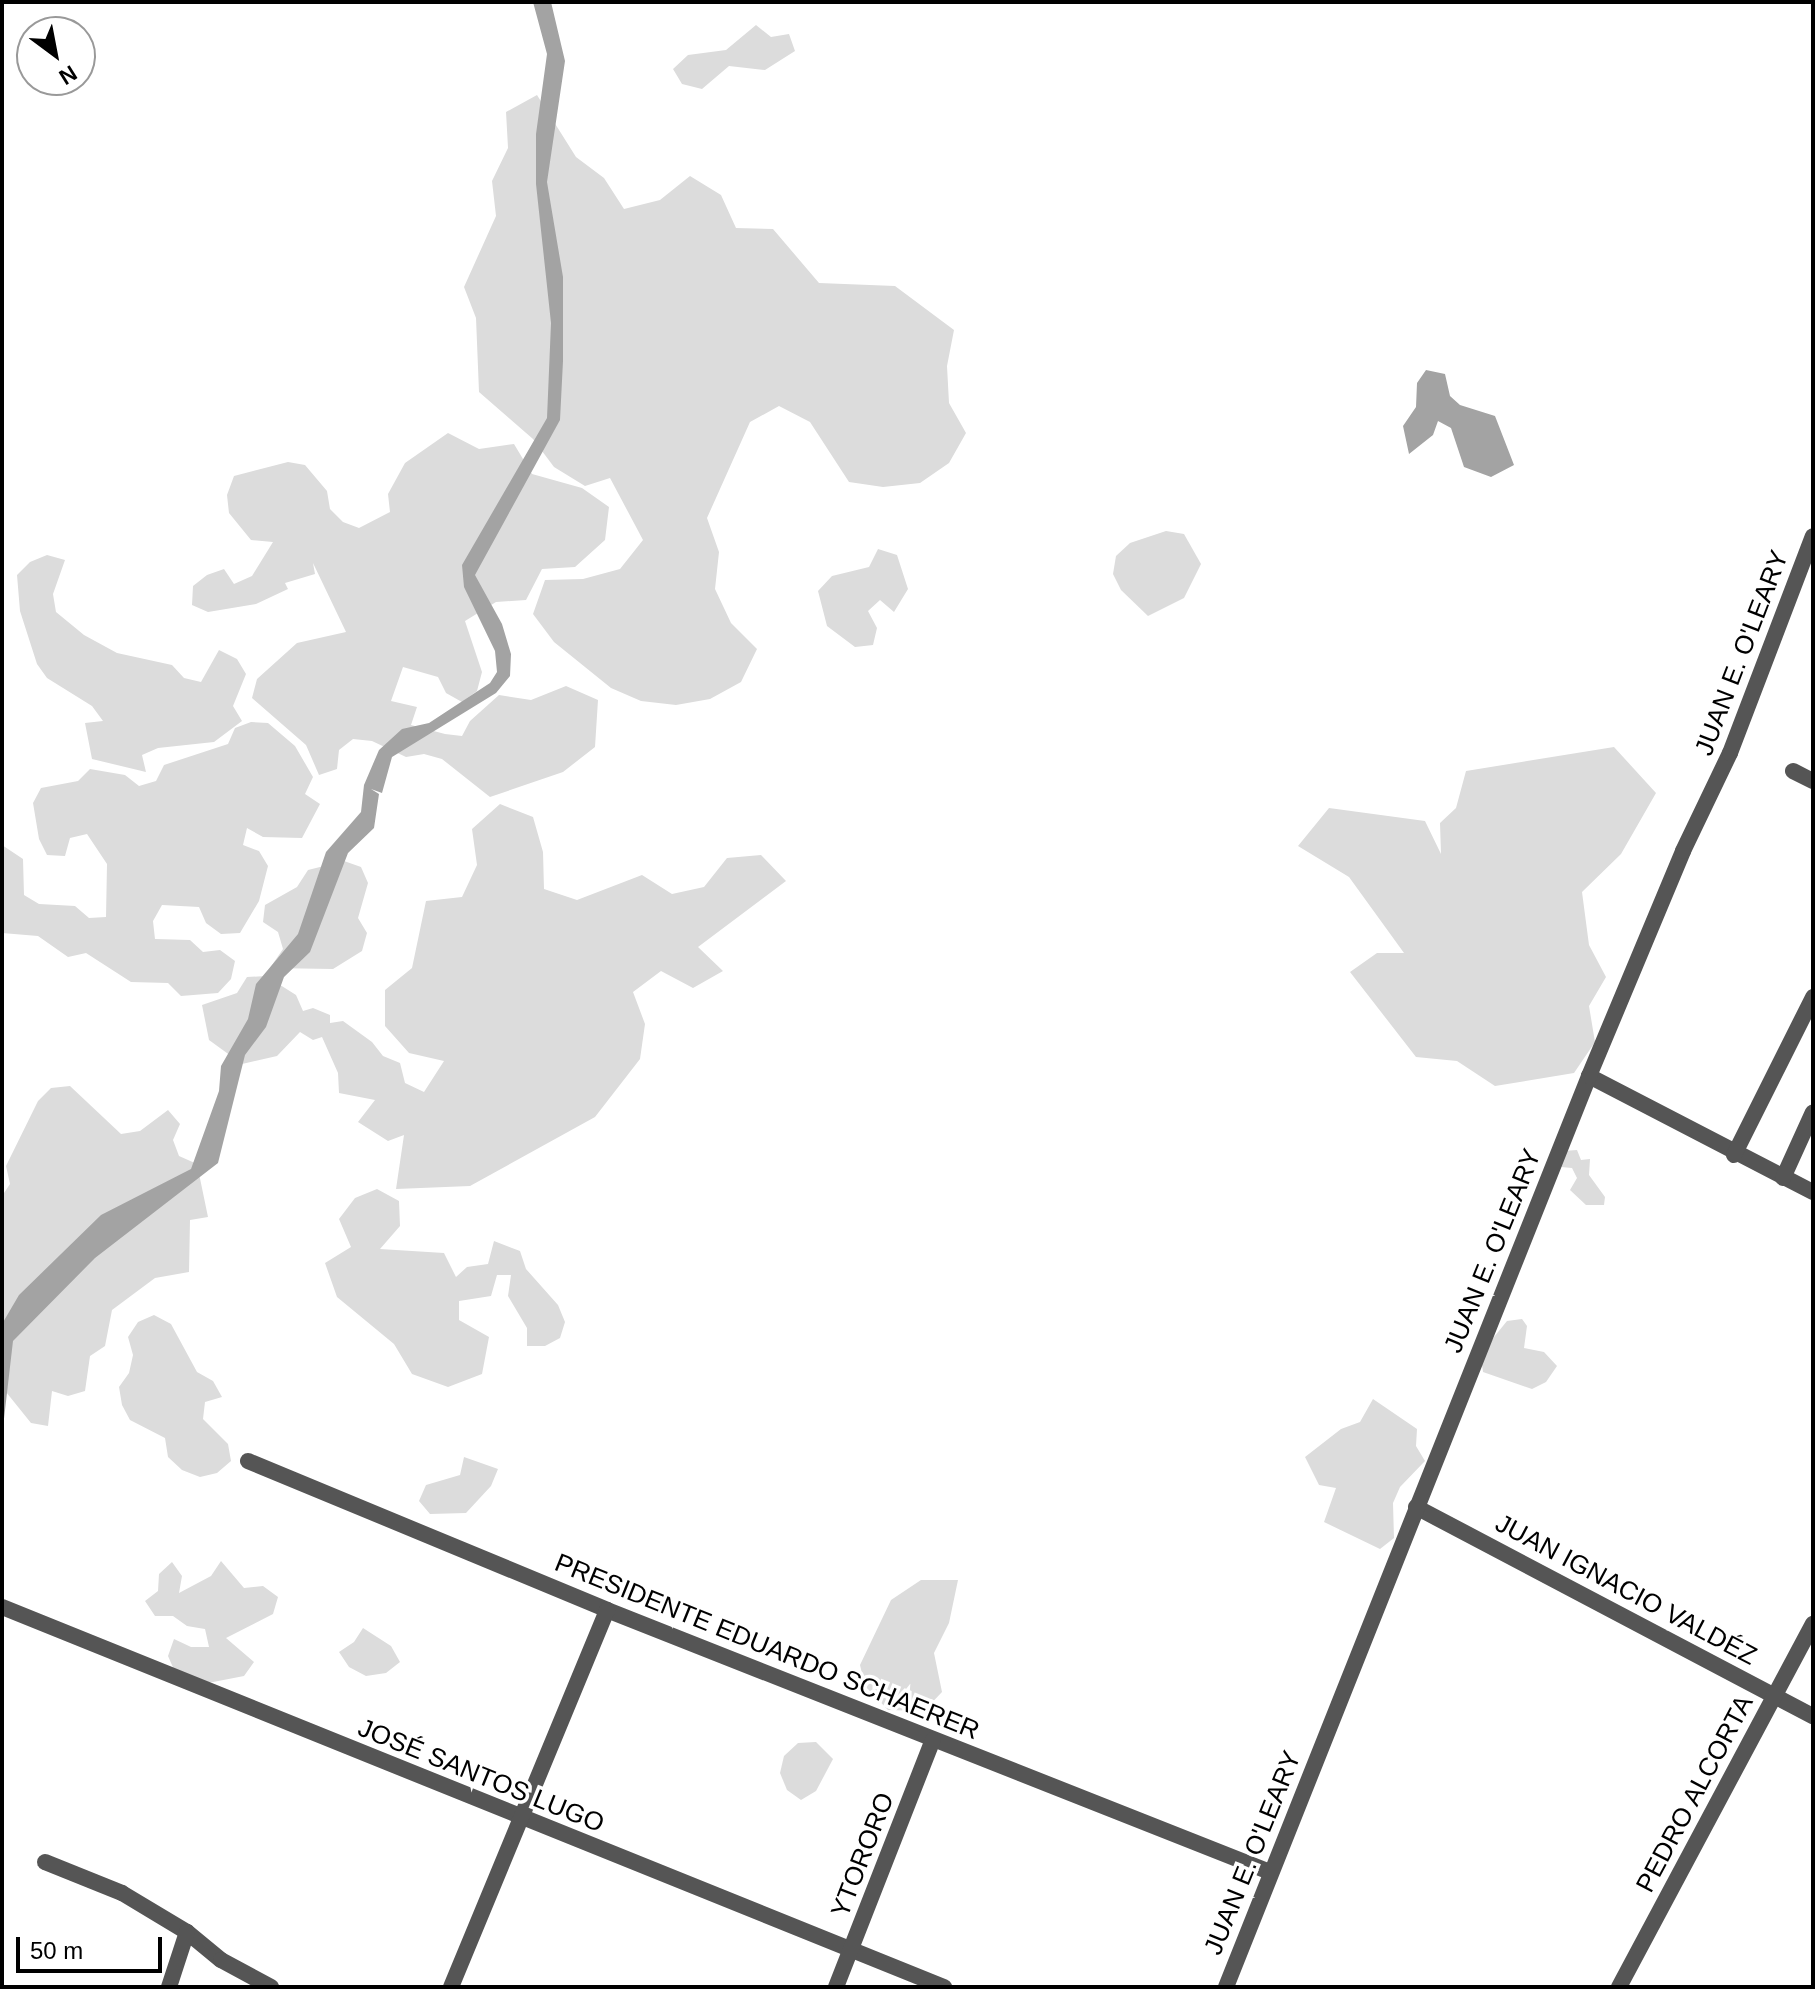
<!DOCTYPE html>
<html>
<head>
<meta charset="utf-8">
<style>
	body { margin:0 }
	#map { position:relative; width:1815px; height:1989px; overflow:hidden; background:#fff; font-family:Arial,sans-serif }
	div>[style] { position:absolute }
	.green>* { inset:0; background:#dcdcdc }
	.water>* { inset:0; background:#a3a3a3 }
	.street>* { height:16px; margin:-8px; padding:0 8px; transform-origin:8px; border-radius:8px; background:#555 }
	span { translate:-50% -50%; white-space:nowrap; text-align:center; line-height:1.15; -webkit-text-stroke:7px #fff; paint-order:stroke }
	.street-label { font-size:26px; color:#000 }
	.frame { position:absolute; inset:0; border:4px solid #000; pointer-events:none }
	.north { position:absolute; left:16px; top:16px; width:80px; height:80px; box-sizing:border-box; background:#fff; border:2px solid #999; border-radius:50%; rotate:148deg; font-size:22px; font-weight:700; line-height:32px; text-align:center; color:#000 }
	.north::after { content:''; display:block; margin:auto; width:28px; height:36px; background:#000; clip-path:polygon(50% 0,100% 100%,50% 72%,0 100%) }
	.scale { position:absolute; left:16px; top:1937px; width:146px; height:36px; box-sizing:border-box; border:4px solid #000; border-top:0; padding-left:10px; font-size:24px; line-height:28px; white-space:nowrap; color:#000; -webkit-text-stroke:6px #fff; paint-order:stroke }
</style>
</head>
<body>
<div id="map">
	<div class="green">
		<i style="clip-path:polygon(756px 25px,771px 37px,789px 34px,795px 51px,765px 70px,729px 66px,702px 89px,682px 84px,673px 69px,688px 55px,726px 50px)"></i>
		<i style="clip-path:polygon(537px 95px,576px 157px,604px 178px,624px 209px,660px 200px,690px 176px,721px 195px,736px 228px,773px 229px,819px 283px,895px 286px,954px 330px,947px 366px,949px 403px,966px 433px,949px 463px,920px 483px,883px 487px,849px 482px,810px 422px,779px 406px,750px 422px,707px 518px,719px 552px,715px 589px,731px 623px,757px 649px,741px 682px,710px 699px,676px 705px,641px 701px,611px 688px,554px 642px,533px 614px,545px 580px,583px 579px,620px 569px,643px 540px,610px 478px,585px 486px,554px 467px,533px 439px,479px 392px,476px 318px,464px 287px,496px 216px,492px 181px,508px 148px,506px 112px)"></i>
		<i style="clip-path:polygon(448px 433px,479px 449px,514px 444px,532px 474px,582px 488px,609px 507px,605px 540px,575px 567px,542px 569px,526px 600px,496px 602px,465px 621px,482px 672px,477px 691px,462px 702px,446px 693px,438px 677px,403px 667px,391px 701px,417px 707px,411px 725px,445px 734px,462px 736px,470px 721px,499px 695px,531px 700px,566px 686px,598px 700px,595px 747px,563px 772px,490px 797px,442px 759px,424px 754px,406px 757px,372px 741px,353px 739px,339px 750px,337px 769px,319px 775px,306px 745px,252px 698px,257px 679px,297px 643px,346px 632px,313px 563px,315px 574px,285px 583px,288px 589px,256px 604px,208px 612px,192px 605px,193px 586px,207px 575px,224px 569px,234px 584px,252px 576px,273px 542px,251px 540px,229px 513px,227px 495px,234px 476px,288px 462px,305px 465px,327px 491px,330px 509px,343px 522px,359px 528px,390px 512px,388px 494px,405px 463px)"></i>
		<i style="clip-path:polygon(1166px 531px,1184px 534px,1201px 564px,1184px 598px,1148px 616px,1121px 590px,1113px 574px,1116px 556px,1130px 543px)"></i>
		<i style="clip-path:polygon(878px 549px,897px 555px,908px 589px,894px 612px,880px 600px,868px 611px,877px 628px,873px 645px,855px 647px,827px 626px,818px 591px,832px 576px,869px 567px)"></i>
		<i style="clip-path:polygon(47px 555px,65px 560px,53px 594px,56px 612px,84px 635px,117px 653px,172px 665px,184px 678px,201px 682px,219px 650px,237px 659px,246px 674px,233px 706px,242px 721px,214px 742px,158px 748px,142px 755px,146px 772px,92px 759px,85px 723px,103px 721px,92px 706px,47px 678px,37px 664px,20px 611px,17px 575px,30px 562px)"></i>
		<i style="clip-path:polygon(251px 722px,268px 723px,295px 746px,313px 777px,305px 794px,320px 804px,302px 838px,263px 837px,247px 828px,243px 845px,259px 851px,268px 866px,259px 901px,240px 933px,221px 934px,206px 923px,199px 907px,162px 905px,153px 921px,155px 939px,190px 940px,203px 952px,220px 950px,235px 961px,231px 979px,218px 993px,181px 996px,168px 983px,131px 982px,86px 953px,68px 957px,38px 936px,2px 933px,2px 845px,23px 859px,24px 895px,39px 904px,75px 906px,89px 918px,106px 917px,107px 864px,87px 834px,70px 838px,65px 856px,47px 855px,39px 839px,33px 803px,41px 788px,78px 781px,90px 769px,125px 775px,139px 786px,156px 781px,164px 765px,228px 744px,235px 728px)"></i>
		<i style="clip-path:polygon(1614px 747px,1656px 793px,1621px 854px,1582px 892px,1589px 945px,1606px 977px,1589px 1006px,1595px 1042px,1574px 1073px,1495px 1086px,1457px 1061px,1416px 1057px,1350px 972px,1377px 953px,1404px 953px,1349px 877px,1298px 846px,1329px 808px,1425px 821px,1441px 854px,1440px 823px,1456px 808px,1466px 771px)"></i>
		<i style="clip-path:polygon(500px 804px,533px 817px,543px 852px,544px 889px,577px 900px,642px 875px,672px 894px,704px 887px,727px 858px,761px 855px,786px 881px,698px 947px,723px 971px,693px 988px,661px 971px,633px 992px,645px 1024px,640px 1059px,595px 1117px,470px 1186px,396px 1189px,404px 1135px,388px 1141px,358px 1122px,375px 1100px,339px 1093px,338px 1073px,322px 1037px,313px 1040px,300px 1032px,277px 1056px,242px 1064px,209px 1040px,202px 1005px,237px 993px,247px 977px,266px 976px,296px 995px,303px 1011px,313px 1008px,330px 1015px,330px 1023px,343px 1021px,372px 1042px,383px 1056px,400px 1063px,405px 1083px,424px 1092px,444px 1061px,409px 1053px,385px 1026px,385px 990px,412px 968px,426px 901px,462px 897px,477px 865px,472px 829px)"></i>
		<i style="clip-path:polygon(344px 861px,361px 867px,368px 883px,358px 918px,367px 933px,362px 951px,333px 969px,270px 968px,283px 949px,278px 932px,263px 922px,265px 905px,297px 887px,308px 870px)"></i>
		<i style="clip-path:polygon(70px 1086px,121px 1134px,140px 1131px,168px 1110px,180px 1124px,173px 1140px,179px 1156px,197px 1164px,208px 1217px,190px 1220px,189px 1272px,155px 1278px,112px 1310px,105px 1346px,90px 1356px,85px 1391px,68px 1396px,52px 1391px,48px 1426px,31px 1423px,2px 1387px,2px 1196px,10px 1184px,6px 1166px,38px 1101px,51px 1088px)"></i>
		<i style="clip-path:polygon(1577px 1150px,1581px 1160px,1590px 1159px,1589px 1175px,1605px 1197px,1604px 1205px,1586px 1205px,1570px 1190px,1577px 1178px,1572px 1168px,1561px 1167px,1563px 1151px)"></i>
		<i style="clip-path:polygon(377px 1189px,399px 1201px,400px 1226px,380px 1249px,444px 1253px,456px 1277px,467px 1267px,488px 1264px,494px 1241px,520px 1251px,526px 1269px,558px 1305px,565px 1322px,560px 1338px,545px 1346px,527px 1346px,527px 1328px,508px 1296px,511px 1275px,497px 1275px,491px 1296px,459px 1301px,459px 1320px,489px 1337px,482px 1374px,448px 1387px,412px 1374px,394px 1344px,337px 1297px,325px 1263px,351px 1247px,339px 1219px,355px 1198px)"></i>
		<i style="clip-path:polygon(154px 1315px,171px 1324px,197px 1372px,213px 1381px,222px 1397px,205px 1402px,203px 1419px,228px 1444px,231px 1461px,217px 1473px,200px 1477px,182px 1470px,168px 1457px,165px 1438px,130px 1420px,122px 1405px,119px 1387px,129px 1373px,133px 1355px,128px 1337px,138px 1322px)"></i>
		<i style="clip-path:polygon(1522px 1319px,1527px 1326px,1524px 1348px,1544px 1352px,1557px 1366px,1546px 1382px,1532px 1389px,1483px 1372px,1481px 1358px,1494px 1337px,1507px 1321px)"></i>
		<i style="clip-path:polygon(1373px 1399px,1417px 1429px,1416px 1446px,1425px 1461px,1400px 1487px,1393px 1503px,1394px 1538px,1380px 1549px,1324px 1522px,1336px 1488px,1319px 1485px,1305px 1457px,1341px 1429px,1360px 1422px)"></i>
		<i style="clip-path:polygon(464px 1457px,498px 1469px,491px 1486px,466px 1513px,430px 1514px,419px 1501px,426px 1485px,460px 1475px)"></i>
		<i style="clip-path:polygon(221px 1561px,244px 1588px,263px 1586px,278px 1597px,273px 1614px,226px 1638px,254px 1662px,244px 1676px,208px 1683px,175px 1672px,168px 1656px,174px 1639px,191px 1647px,209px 1647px,205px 1629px,187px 1626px,173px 1616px,155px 1616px,145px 1601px,158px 1591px,159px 1574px,172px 1562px,182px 1576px,179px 1593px,211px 1576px)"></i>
		<i style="clip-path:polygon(921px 1580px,958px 1580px,949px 1623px,934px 1653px,942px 1692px,924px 1711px,888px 1710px,865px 1686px,860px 1665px,891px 1600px)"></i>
		<i style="clip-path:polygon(363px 1628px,391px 1646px,400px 1662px,386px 1673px,366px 1676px,349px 1667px,339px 1652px,354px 1642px)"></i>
		<i style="clip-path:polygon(816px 1742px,833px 1759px,816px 1791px,801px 1800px,787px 1790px,780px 1773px,784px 1756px,798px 1743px)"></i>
	</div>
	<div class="water">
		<i style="clip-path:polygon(533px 2px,551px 2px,565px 61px,547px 182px,563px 277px,563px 361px,560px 420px,475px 575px,502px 624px,511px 654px,510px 676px,496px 693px,392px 757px,382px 793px,371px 789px,379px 794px,374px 828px,348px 853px,310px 952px,284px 977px,266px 1027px,245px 1055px,218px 1163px,95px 1258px,13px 1341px,2px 1436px,2px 1324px,19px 1295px,101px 1215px,191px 1169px,219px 1091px,221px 1066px,248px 1019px,256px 984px,298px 934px,326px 852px,361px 812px,364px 785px,379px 750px,402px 729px,429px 723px,490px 683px,497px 672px,495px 651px,464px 587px,462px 565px,547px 418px,551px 323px,536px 184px,536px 134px,547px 54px)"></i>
		<i style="clip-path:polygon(1426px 370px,1445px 374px,1450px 396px,1460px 405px,1495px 416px,1514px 465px,1491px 477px,1464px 467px,1451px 428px,1438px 421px,1433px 435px,1409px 454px,1403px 426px,1416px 407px,1417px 383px)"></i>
	</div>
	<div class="street">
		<i style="left:1793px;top:771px;width:22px;rotate:27deg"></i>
		<i style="left:1589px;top:1076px;width:252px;rotate:27.4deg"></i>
		<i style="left:1734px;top:1155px;width:177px;rotate:-63.4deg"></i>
		<i style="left:1783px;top:1178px;width:72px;rotate:-65.6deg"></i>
		<i style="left:248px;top:1461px;width:389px;rotate:22.5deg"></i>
		<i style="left:607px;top:1610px;width:713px;rotate:21.56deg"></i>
		<i style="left:1416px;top:1507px;width:449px;rotate:27.8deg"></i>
		<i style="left:2px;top:1607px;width:1016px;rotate:21.97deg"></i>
		<i style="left:45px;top:1862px;width:83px;rotate:21.9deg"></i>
		<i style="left:122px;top:1893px;width:76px;rotate:31deg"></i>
		<i style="left:187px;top:1932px;width:44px;rotate:39.5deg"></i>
		<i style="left:221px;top:1960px;width:57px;rotate:28.4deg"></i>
		<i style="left:169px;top:1987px;width:58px;rotate:-71.9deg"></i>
		<i style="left:451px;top:1987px;width:408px;rotate:-67.5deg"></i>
		<i style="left:836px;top:1987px;width:265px;rotate:-68.6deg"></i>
		<i style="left:1226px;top:1987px;width:981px;rotate:-68.27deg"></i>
		<i style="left:1589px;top:1076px;width:244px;rotate:-67.3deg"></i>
		<i style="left:1683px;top:851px;width:109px;rotate:-64.4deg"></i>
		<i style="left:1730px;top:753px;width:232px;rotate:-69.1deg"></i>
		<i style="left:1619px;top:1987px;width:412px;rotate:-61.9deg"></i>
	</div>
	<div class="street-label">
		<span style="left:1742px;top:653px;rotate:-69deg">JUAN E. O'LEARY</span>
		<span style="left:1493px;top:1251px;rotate:-68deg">JUAN E. O'LEARY</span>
		<span style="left:1626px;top:1590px;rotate:28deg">JUAN IGNACIO VALDÉZ</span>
		<span style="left:767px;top:1647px;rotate:22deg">PRESIDENTE EDUARDO SCHAERER</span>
		<span style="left:481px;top:1776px;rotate:22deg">JOSÉ SANTOS LUGO</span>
		<span style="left:1695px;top:1794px;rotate:-62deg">PEDRO ALCORTA</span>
		<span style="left:1253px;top:1853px;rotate:-68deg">JUAN E. O'LEARY</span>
		<span style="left:863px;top:1855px;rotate:-69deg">YTORORO</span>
	</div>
	<div class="frame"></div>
	<div class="north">N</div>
	<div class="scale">50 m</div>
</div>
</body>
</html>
